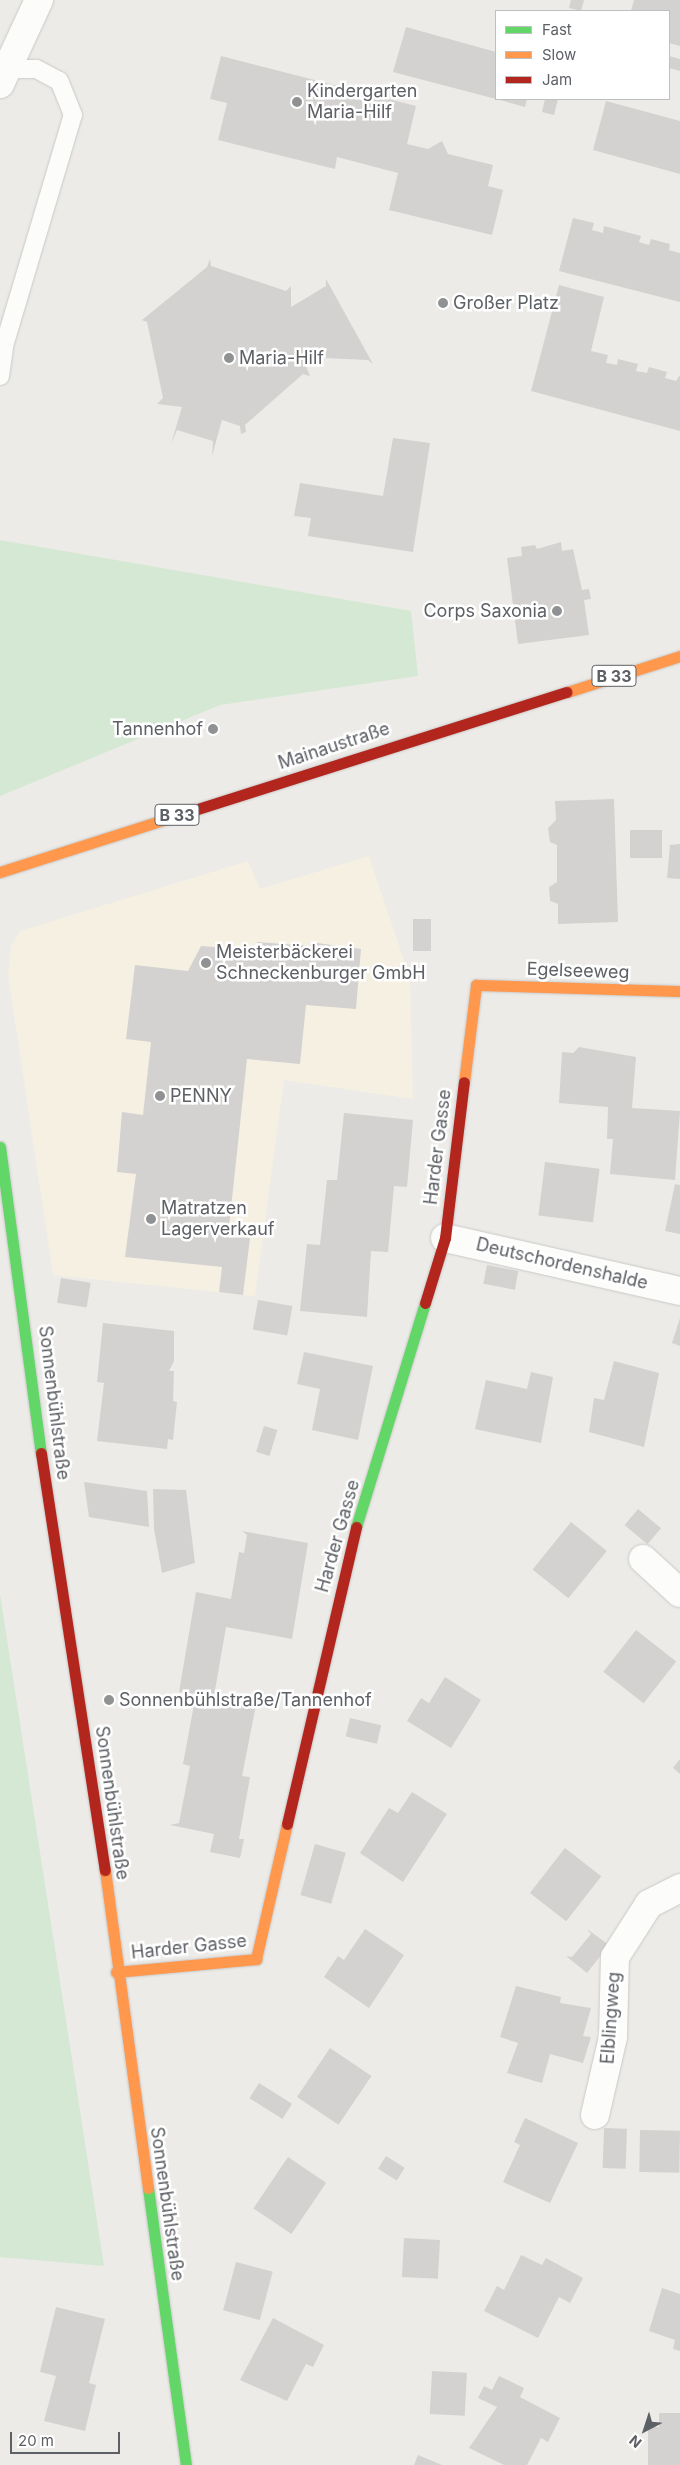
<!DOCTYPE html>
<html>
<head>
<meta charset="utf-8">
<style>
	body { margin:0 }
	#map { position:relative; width:680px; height:2465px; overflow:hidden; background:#ecebe7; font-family:Inter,sans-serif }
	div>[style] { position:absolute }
	.commercial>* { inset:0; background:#f5f0e1 }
	.green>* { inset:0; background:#d5e8d3 }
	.building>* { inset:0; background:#d3d2d0; transform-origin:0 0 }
	.roads { filter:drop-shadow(0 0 1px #c9c9c9) drop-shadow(0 0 1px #c9c9c9) }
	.lane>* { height:18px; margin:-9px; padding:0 9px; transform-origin:9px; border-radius:9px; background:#fcfcfb }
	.street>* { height:28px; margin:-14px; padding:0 14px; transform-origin:14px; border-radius:14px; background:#fcfcfb }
	.fast>* { height:11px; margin:-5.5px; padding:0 5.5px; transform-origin:5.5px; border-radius:5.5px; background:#63d668 }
	.slow>* { height:11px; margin:-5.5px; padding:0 5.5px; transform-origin:5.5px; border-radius:5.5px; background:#ff974d }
	.jam>* { height:11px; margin:-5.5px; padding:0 5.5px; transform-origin:5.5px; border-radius:5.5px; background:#b3261e }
	.dots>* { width:14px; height:14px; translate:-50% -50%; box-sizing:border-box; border:2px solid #fff; border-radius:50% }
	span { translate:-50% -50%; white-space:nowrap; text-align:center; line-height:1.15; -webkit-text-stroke:5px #fff; paint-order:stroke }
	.shield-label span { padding:1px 4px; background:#fff; border:1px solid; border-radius:4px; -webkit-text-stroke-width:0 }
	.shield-label { font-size:16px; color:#5d6065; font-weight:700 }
	.poi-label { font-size:18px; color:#5d6065 }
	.left { translate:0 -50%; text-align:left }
	.right { translate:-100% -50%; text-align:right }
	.street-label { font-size:18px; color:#5d6065 }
	.legend { position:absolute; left:495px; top:10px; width:175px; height:90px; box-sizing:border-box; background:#fff; border:1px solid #bebfc1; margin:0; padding:6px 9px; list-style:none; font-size:15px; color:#5d6065 }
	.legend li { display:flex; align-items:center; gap:10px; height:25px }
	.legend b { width:25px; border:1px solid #bebfc1 }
	.north { position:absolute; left:620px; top:2405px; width:50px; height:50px; -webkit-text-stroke:4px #fff; paint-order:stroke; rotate:220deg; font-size:14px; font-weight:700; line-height:20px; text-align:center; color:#5d6065 }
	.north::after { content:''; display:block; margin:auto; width:18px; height:22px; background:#5d6065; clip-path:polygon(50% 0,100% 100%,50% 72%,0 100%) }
	.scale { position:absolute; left:10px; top:2432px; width:110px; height:22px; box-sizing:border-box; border:2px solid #5d6065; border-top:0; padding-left:6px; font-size:15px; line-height:18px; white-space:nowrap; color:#5d6065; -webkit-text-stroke:4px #fff; paint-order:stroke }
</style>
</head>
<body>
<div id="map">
	<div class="commercial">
		<i style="clip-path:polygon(369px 856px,410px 978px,413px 1099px,284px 1080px,255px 1296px,53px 1275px,8px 974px,11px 946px,20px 931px,248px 861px,260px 889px)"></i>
	</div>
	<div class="green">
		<i style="clip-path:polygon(0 540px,411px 611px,418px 676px,220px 705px,0 796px)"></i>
		<i style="clip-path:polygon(0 1594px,104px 2266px,0 2257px)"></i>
	</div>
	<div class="building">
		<i style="clip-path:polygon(571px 0,584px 0,581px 11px,569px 8px)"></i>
		<i style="clip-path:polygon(634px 0,680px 0,680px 46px,669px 43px,669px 11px,631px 11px)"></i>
		<i style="clip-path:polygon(406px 27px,496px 52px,496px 99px,393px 72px)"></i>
		<i style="clip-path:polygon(221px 56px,416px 106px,407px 144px,428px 149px,442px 141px,448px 154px,493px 165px,488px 186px,503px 190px,492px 235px,389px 210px,398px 173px,337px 157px,335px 169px,218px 140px,227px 103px,210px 99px)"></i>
		<i style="clip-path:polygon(669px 56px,680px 59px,680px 71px,669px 68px)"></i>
		<i style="clip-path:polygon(497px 99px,527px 99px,525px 107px)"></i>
		<i style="clip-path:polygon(545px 99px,558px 99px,554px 115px,542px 112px)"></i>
		<i style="clip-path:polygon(606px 101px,680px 121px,680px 174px,593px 150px)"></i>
		<i style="clip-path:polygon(573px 218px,594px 223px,592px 230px,603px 233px,604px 226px,641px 236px,639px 242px,649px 245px,651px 239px,670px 244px,669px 250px,680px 253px,680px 302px,559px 271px)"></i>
		<i style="clip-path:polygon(210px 259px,211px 266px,286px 291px,291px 286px,291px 307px,326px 286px,326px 279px,373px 364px,368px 360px,302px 357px,310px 376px,303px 374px,245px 425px,246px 432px,241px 434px,240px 426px,222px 420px,212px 456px,213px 441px,177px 430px,171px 444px,182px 407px,157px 404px,163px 398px,147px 322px,142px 320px,207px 267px)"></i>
		<i style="clip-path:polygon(559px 285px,604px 297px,591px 351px,608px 355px,606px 363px,617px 365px,618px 359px,638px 364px,636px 371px,647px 373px,649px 367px,667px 372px,665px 378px,676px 381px,680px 375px,680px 431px,531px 391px)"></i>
		<i style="clip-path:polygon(393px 438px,430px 443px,413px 552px,308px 536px,311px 518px,294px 516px,300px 483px,383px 496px)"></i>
		<i style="clip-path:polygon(561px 542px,562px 551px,573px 549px,582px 590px,589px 589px,591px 599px,584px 600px,589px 635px,518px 644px,507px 558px,522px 556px,521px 547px,535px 545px,537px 549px)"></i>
		<i style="clip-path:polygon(614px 799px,618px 922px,558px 924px,558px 904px,550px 901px,549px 887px,557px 882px,557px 845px,550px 842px,548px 828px,556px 820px,555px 801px)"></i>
		<i style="left:662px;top:830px;width:28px;height:32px;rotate:90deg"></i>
		<i style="clip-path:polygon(680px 844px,680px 879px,667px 878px,670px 845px)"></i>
		<i style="left:431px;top:919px;width:32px;height:18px;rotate:90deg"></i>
		<i style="clip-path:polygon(257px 942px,310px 946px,310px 942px,361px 949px,356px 1009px,306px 1005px,300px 1064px,247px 1059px,229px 1227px,251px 1230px,243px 1295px,219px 1292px,222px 1267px,125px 1257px,136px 1174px,117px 1172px,122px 1112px,143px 1115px,151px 1042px,126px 1039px,135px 965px,188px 971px,201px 946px,256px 950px)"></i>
		<i style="clip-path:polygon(579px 1047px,636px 1057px,632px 1108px,680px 1111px,675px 1180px,610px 1174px,613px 1139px,607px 1139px,608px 1107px,559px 1103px,562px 1052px,573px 1053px)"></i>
		<i style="clip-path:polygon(344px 1113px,413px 1120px,407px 1187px,394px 1186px,388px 1252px,371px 1251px,367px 1317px,300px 1311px,307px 1244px,320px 1245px,327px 1180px,337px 1180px)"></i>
		<i style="left:545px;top:1162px;width:55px;height:54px;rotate:7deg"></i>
		<i style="clip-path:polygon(675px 1184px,680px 1185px,680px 1234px,665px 1231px)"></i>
		<i style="left:487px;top:1265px;width:32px;height:19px;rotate:11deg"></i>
		<i style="left:61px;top:1278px;width:30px;height:25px;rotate:9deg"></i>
		<i style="left:258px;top:1300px;width:35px;height:30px;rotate:10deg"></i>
		<i style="clip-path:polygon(680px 1318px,680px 1346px,672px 1343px)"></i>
		<i style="clip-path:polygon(103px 1323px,174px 1331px,174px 1361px,169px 1371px,174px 1371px,173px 1401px,177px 1402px,173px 1440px,168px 1439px,167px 1449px,97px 1441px,104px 1383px,97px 1382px)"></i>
		<i style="clip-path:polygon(304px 1352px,373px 1366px,358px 1440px,312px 1430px,320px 1389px,297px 1384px)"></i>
		<i style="clip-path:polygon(614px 1361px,659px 1373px,644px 1447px,589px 1432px,594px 1398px,604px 1400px)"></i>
		<i style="clip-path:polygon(531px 1372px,553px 1377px,541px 1443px,475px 1429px,486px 1380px,527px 1389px)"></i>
		<i style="left:264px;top:1426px;width:14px;height:27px;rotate:17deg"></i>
		<i style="clip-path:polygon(84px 1482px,147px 1491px,149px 1527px,89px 1517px)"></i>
		<i style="clip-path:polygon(153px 1489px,186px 1490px,195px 1563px,162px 1573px,154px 1529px)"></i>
		<i style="left:638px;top:1509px;width:30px;height:21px;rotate:40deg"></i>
		<i style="left:571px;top:1522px;width:46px;height:61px;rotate:39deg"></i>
		<i style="clip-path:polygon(242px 1531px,308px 1543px,292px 1639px,226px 1627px,214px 1696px,256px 1705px,242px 1776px,250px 1777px,239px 1839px,244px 1839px,240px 1858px,210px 1852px,214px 1834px,170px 1825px,179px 1823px,190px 1766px,183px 1764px,196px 1694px,179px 1692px,196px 1592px,231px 1599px,239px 1552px,244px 1553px,247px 1535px)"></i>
		<i style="left:636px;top:1630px;width:51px;height:53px;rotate:38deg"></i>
		<i style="clip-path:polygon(445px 1677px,481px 1700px,451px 1748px,407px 1721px,421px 1698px,429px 1703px)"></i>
		<i style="left:350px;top:1718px;width:32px;height:19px;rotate:13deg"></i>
		<i style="clip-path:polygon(680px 1759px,680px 1774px,673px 1768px)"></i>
		<i style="clip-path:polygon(412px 1792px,447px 1814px,403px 1882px,360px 1853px,389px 1808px,398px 1813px)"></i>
		<i style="left:315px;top:1844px;width:32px;height:53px;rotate:16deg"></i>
		<i style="left:565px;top:1848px;width:46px;height:57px;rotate:38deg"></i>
		<i style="clip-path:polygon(365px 1929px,404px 1955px,369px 2008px,324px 1977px,338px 1956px,344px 1960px)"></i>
		<i style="clip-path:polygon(587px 1929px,609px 1945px,587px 1973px,566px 1956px,572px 1957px,591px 1934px)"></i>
		<i style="clip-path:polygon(516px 1986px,561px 1997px,560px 2003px,591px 2008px,583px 2036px,591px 2037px,583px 2063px,550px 2054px,542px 2083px,507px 2073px,518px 2043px,500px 2037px)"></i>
		<i style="left:330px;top:2048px;width:50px;height:59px;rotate:34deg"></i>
		<i style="left:259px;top:2083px;width:39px;height:18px;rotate:32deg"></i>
		<i style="clip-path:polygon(525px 2118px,578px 2143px,550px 2203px,503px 2182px,520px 2145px,514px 2142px)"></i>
		<i style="left:604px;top:2128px;width:23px;height:40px;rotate:2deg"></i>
		<i style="left:640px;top:2130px;width:40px;height:42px;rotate:1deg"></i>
		<i style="left:386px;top:2156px;width:22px;height:15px;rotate:32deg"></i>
		<i style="left:288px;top:2157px;width:46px;height:62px;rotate:34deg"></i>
		<i style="left:404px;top:2238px;width:36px;height:39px;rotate:3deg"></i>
		<i style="clip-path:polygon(521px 2255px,542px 2265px,546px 2258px,583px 2278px,570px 2303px,559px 2297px,538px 2338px,484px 2311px,497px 2286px,504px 2290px)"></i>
		<i style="left:236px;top:2262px;width:38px;height:50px;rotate:15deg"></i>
		<i style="clip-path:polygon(662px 2288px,680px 2294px,680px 2351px,673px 2349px,675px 2340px,649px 2331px)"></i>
		<i style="clip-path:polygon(56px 2307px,105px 2319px,89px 2383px,96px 2385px,85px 2431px,44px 2421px,56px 2376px,40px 2372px)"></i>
		<i style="clip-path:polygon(273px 2318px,324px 2345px,313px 2367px,306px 2364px,287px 2401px,240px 2380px)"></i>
		<i style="left:432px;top:2371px;width:35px;height:43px;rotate:3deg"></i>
		<i style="clip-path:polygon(499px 2376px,524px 2388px,520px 2397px,560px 2418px,548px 2442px,541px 2438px,527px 2465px,504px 2465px,469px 2448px,497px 2407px,478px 2398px,484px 2386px,492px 2390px)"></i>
		<i style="clip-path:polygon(659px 2413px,680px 2413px,680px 2465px,648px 2465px,648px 2427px,659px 2427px)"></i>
		<i style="clip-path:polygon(418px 2455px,442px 2465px,414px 2465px)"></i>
	</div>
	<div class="roads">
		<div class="lane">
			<i style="left:0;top:376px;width:30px;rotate:-82deg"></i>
			<i style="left:4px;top:346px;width:241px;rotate:-73.4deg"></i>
			<i style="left:73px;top:115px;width:37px;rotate:-112deg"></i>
			<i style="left:59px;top:81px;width:26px;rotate:-152deg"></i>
			<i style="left:36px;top:69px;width:29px;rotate:180deg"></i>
		</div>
		<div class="street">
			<i style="left:0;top:84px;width:93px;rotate:-65.1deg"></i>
			<i style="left:445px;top:1238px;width:241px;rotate:12.7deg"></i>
			<i style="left:643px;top:1559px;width:50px;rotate:42.6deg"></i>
			<i style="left:595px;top:2115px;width:80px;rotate:-77deg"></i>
			<i style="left:613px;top:2037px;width:80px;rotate:-88.6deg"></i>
			<i style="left:615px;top:1957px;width:63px;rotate:-57.3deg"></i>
			<i style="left:649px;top:1904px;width:35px;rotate:-27deg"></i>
		</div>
		<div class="fast">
			<i style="left:0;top:1147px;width:309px;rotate:82.4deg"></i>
			<i style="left:356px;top:1527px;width:234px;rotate:-72.9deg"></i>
			<i style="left:148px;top:2188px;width:280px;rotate:82.2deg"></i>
		</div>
		<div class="slow">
			<i style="left:567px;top:692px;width:119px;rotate:-17.7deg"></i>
			<i style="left:0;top:872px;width:201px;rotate:-17.7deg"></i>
			<i style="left:464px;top:1082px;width:98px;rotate:-82.9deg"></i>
			<i style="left:476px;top:985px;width:204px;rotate:1.7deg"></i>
			<i style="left:105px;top:1870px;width:321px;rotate:82.3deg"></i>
			<i style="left:116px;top:1972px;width:141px;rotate:-5.3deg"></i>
			<i style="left:256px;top:1959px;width:139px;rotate:-77.1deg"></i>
		</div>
		<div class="jam">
			<i style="left:191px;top:811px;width:394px;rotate:-17.6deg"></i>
			<i style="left:425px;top:1303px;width:68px;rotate:-72.9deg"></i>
			<i style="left:445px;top:1238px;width:157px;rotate:-83.1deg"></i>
			<i style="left:41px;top:1453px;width:422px;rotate:81.3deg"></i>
			<i style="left:287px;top:1824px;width:305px;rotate:-76.9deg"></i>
		</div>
	</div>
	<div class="dots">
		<i style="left:297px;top:102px;background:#8f9192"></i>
		<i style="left:443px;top:303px;background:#8f9192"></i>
		<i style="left:229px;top:358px;background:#8f9192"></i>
		<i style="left:557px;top:611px;background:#8f9192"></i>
		<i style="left:213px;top:729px;background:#8f9192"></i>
		<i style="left:206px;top:963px;background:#8f9192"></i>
		<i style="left:160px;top:1096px;background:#8f9192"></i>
		<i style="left:151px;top:1219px;background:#8f9192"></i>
		<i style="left:109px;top:1700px;background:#8f9192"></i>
	</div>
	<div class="shield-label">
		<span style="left:614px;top:676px">B 33</span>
		<span style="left:177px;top:815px">B 33</span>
	</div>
	<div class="poi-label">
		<span class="left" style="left:307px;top:102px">Kindergarten<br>Maria-Hilf</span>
		<span class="left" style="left:453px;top:303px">Großer Platz</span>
		<span class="left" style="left:239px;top:358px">Maria-Hilf</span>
		<span class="right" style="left:547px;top:611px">Corps Saxonia</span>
		<span class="right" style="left:203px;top:729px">Tannenhof</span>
		<span class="left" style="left:216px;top:963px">Meisterbäckerei<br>Schneckenburger GmbH</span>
		<span class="left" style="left:170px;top:1096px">PENNY</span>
		<span class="left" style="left:161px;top:1219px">Matratzen<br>Lagerverkauf</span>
		<span class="left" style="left:119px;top:1700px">Sonnenbühlstraße/Tannenhof</span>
	</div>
	<div class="street-label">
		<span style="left:334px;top:746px;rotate:-18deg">Mainaustraße</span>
		<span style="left:578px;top:971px;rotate:2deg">Egelseeweg</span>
		<span style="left:438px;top:1147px;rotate:-83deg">Harder Gasse</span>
		<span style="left:562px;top:1264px;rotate:13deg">Deutschordenshalde</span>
		<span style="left:54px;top:1403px;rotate:83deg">Sonnenbühlstraße</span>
		<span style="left:338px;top:1536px;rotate:-74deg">Harder Gasse</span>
		<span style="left:112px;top:1803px;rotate:82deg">Sonnenbühlstraße</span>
		<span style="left:189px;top:1947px;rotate:-6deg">Harder Gasse</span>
		<span style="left:611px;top:2018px;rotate:-86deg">Elblingweg</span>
		<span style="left:167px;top:2204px;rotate:82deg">Sonnenbühlstraße</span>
	</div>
	<ul class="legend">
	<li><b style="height:6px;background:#63d668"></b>Fast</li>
	<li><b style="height:6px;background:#ff974d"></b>Slow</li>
	<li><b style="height:6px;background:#b3261e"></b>Jam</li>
	</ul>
	<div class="north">N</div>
	<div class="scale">20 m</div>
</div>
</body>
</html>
